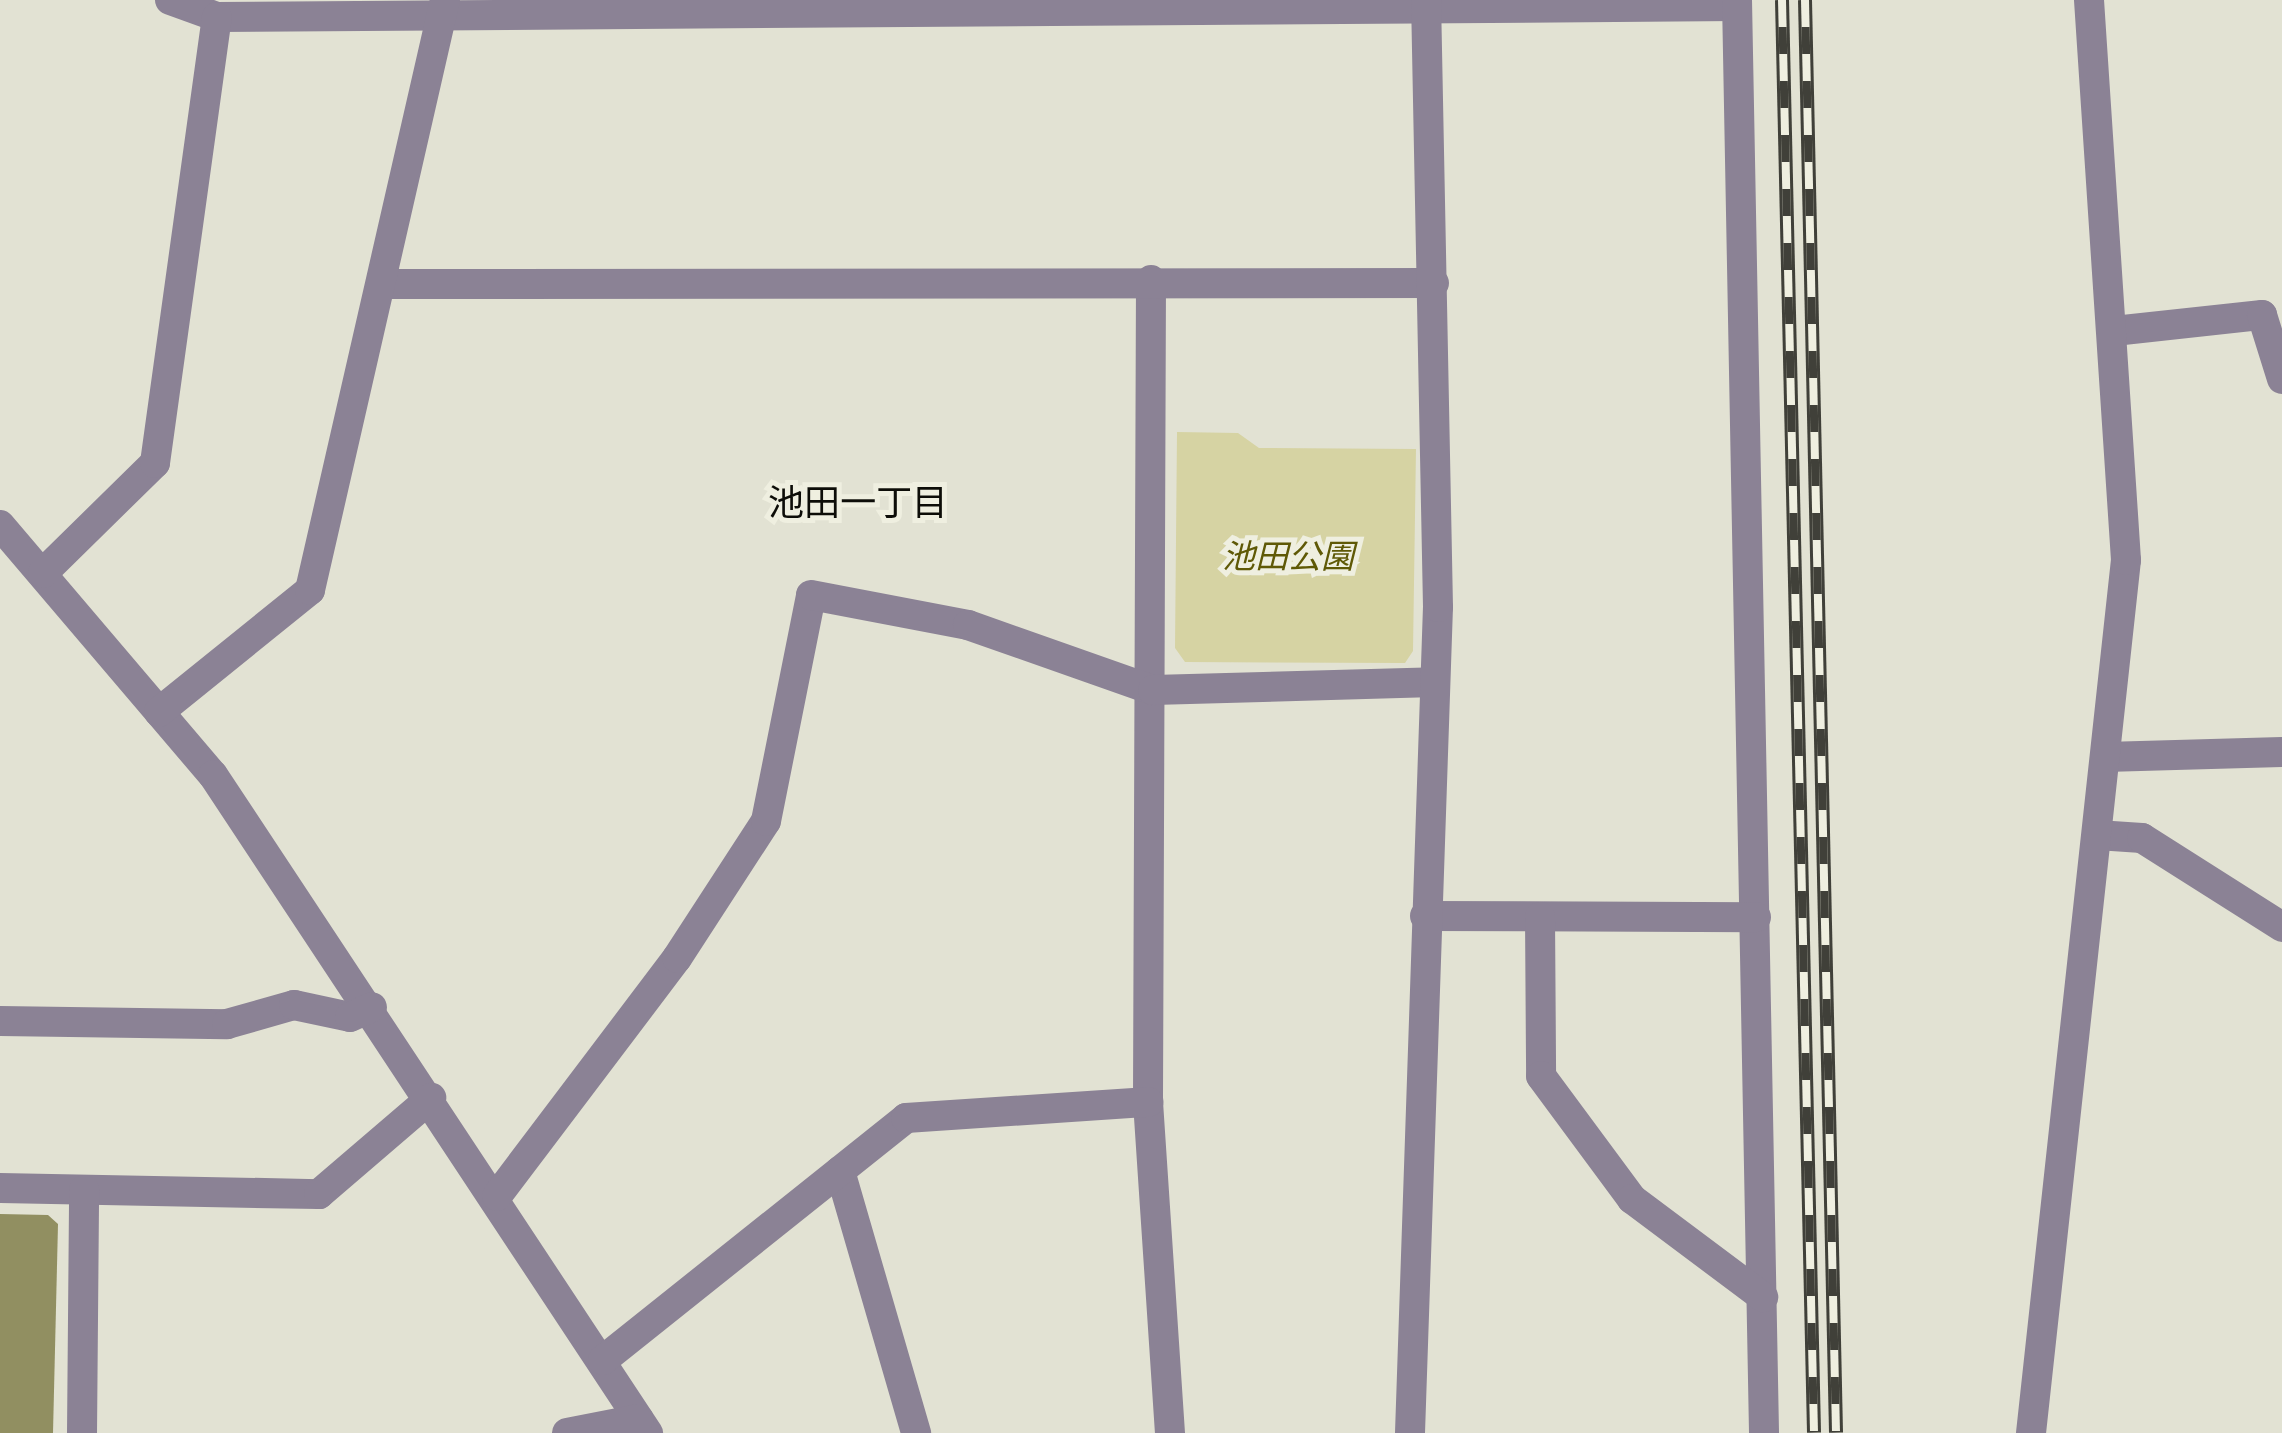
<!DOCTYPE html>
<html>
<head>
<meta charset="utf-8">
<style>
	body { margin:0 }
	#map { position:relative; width:2282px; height:1433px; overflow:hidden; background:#e2e2d3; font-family:Georgia,"Noto Sans JP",serif }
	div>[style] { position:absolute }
	.green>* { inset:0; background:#d6d3a3 }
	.water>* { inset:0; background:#918f61 }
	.minor>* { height:30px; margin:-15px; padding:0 15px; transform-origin:15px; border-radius:15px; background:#8b8295 }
	.rail>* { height:14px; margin-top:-7px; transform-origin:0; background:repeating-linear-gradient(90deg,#efefe0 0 27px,#404039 0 54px); box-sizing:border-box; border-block:3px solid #404039 }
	span { translate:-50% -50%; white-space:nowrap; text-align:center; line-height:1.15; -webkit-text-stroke:10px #efefe0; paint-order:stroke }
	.park-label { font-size:33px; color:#5f5906; font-style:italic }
	.neighbourhood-label { font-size:36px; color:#0d0d08 }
</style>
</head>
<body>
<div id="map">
	<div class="green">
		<i style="clip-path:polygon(1177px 432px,1238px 433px,1259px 448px,1416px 449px,1413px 651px,1405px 663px,1185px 662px,1175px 648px)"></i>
	</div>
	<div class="water">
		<i style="clip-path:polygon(0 1214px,48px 1215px,58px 1224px,53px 1433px,0 1433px)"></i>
	</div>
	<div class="minor">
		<i style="left:170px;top:0;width:50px;rotate:19.9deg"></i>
		<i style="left:217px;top:17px;width:1520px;rotate:-0.41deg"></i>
		<i style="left:1737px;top:0;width:1433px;rotate:88.92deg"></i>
		<i style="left:1151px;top:280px;width:822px;rotate:90.21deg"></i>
		<i style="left:1148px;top:1102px;width:332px;rotate:86.2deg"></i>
		<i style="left:381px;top:284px;width:1053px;rotate:-0.05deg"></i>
		<i style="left:2114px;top:331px;width:149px;rotate:-6.2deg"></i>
		<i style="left:2262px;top:315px;width:67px;rotate:72.6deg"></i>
		<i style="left:0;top:525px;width:328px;rotate:49.6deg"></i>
		<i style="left:213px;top:775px;width:789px;rotate:56.53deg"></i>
		<i style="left:43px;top:573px;width:157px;rotate:-44.5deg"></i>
		<i style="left:155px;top:463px;width:450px;rotate:-82.1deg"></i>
		<i style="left:159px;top:712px;width:194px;rotate:-38.9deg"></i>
		<i style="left:310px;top:590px;width:605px;rotate:-77.11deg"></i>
		<i style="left:2105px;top:757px;width:177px;rotate:-1.6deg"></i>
		<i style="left:2097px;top:835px;width:45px;rotate:3.8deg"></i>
		<i style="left:2142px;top:838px;width:166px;rotate:32.4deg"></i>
		<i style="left:1425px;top:916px;width:331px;rotate:0.2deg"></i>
		<i style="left:1540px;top:917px;width:159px;rotate:89.6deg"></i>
		<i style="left:1541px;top:1076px;width:153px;rotate:53.5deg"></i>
		<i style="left:1632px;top:1199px;width:164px;rotate:36.8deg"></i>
		<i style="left:0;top:1021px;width:227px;rotate:0.8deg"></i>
		<i style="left:227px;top:1024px;width:70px;rotate:-15.8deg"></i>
		<i style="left:294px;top:1005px;width:57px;rotate:12.1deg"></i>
		<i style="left:350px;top:1017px;width:24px;rotate:-24deg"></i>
		<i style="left:840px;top:1171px;width:273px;rotate:73.8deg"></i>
		<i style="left:0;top:1188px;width:319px;rotate:1.1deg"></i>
		<i style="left:319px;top:1194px;width:148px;rotate:-40.6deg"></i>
		<i style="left:497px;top:1196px;width:298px;rotate:-52.9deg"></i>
		<i style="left:677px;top:958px;width:163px;rotate:-57deg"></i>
		<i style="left:766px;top:821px;width:230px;rotate:-78.7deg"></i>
		<i style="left:811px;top:595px;width:160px;rotate:10.8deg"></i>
		<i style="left:968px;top:625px;width:196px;rotate:19.4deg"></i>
		<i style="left:1153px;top:690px;width:282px;rotate:-1.6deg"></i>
		<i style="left:603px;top:1360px;width:388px;rotate:-38.6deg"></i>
		<i style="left:906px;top:1118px;width:243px;rotate:-3.8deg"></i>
		<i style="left:82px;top:1433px;width:243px;rotate:-89.5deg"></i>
		<i style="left:567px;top:1433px;width:73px;rotate:-11deg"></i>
		<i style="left:1410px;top:1433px;width:826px;rotate:-88.06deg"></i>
		<i style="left:1438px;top:607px;width:607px;rotate:-91.13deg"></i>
		<i style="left:2031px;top:1433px;width:878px;rotate:-83.79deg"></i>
		<i style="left:2126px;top:560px;width:561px;rotate:-93.78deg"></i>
	</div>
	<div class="rail">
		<i style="left:1782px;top:0;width:1433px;rotate:88.72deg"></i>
		<i style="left:1805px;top:0;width:1433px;rotate:88.76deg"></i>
	</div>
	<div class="park-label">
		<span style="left:1288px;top:555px">池田公園</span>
	</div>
	<div class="neighbourhood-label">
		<span style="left:858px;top:500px">池田一丁目</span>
	</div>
</div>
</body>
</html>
